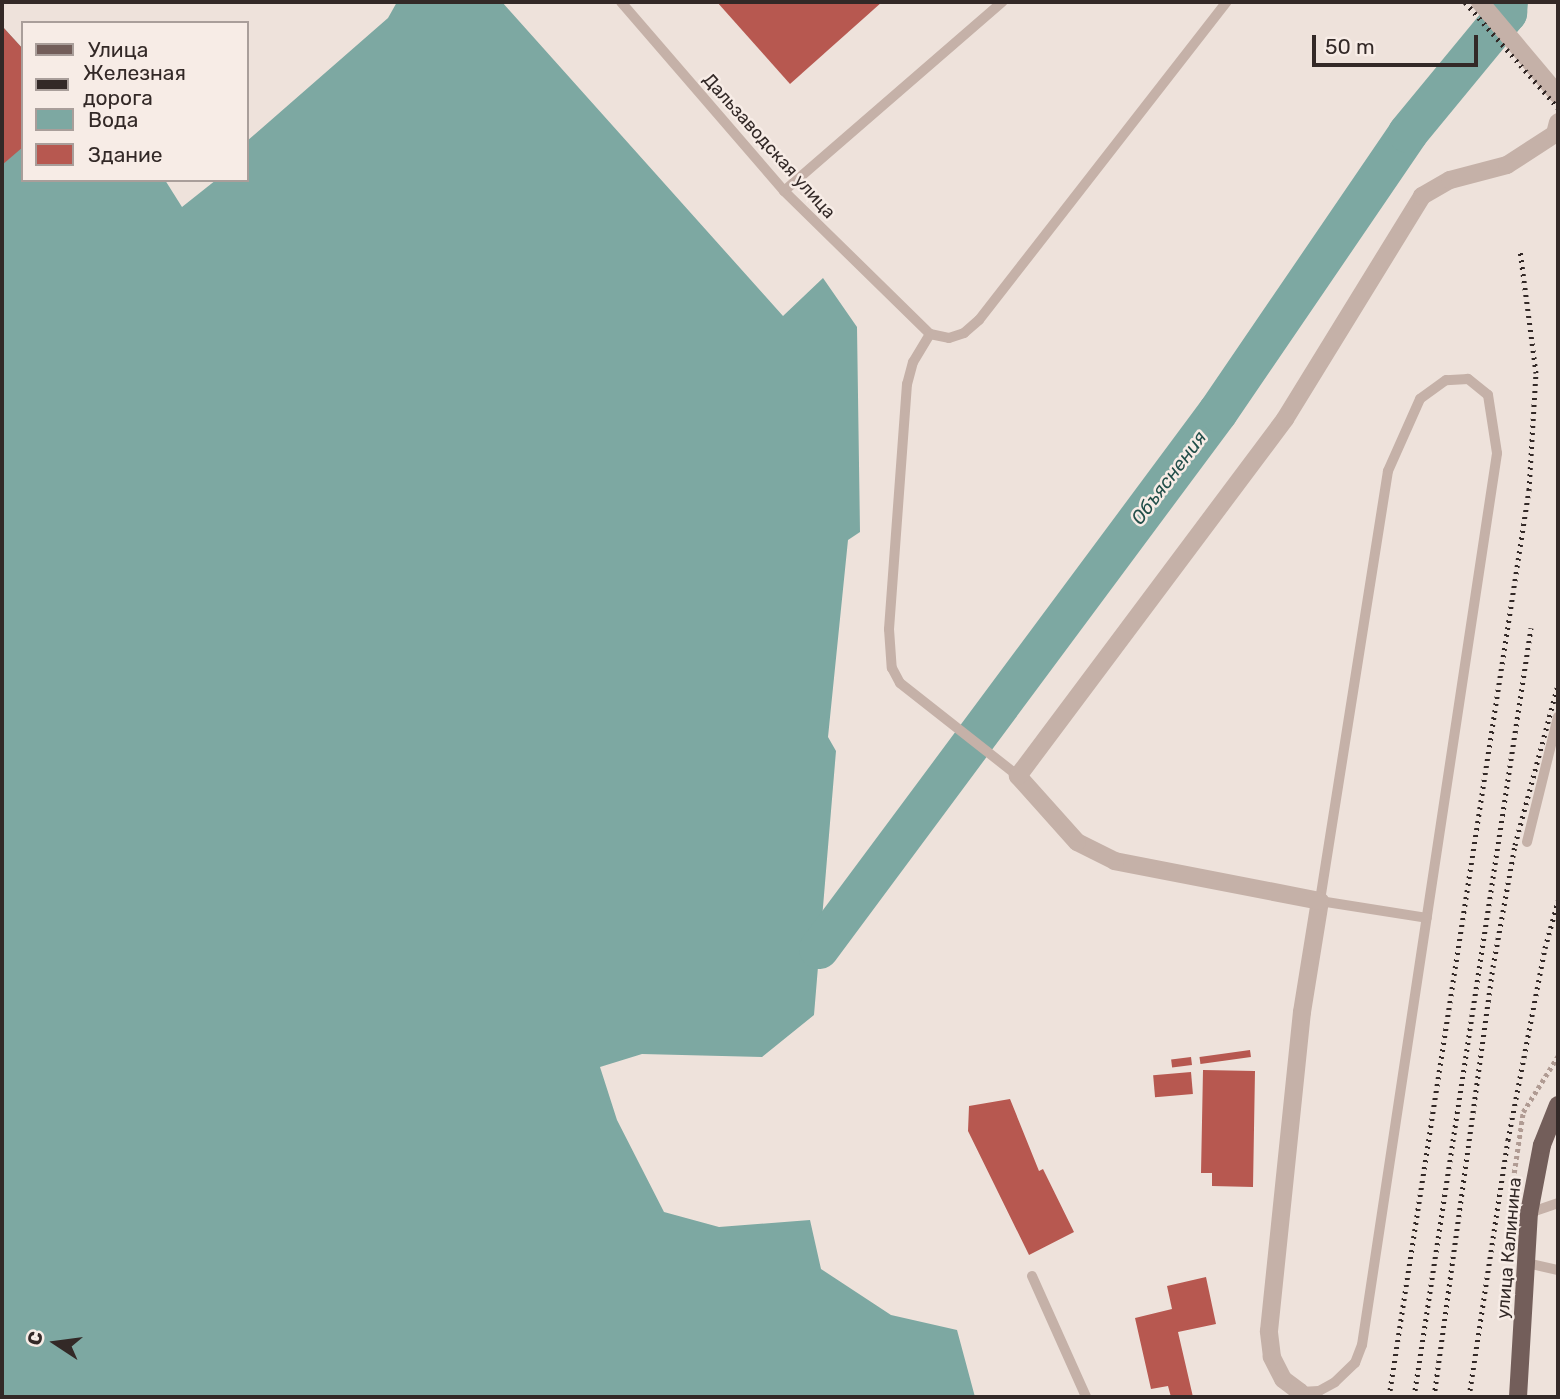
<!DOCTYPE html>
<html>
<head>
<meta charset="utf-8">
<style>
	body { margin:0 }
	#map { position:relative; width:1560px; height:1399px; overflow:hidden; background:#eee2db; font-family:Rubik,sans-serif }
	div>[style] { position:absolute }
	.water>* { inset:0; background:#7da8a2 }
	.river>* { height:40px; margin:-20px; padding:0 20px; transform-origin:20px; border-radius:20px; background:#7da8a2 }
	.building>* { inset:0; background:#b75850; transform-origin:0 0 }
	.path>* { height:4.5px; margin-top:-2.25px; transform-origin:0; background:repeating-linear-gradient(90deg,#b09b93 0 3.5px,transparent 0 7px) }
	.lane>* { height:10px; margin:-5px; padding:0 5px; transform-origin:5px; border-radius:5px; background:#c5b1a8 }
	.street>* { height:18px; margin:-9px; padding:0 9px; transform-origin:9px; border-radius:9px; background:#c5b1a8 }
	.primary>* { height:18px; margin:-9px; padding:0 9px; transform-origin:9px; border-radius:9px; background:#735e5a }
	.rail>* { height:5px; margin-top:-2.5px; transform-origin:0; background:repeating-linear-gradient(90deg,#332927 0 2px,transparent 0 7px) }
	span { translate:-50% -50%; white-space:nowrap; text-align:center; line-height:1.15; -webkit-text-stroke:5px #f7ece6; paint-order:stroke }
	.street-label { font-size:18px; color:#332927 }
	.water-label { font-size:19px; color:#224f4a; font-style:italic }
	.frame { position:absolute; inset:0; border:4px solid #332927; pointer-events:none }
	.legend { position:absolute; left:21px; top:21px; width:228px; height:161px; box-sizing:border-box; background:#f7ece6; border:2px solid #a99e9a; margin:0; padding:9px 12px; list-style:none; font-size:21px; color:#332927 }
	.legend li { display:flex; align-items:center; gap:14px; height:35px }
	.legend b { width:35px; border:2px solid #a99e9a }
	.north { position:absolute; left:21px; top:1308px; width:70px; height:70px; -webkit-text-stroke:5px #f7ece6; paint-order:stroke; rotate:283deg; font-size:19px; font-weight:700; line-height:28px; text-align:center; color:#332927 }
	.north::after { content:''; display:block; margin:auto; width:24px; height:32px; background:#332927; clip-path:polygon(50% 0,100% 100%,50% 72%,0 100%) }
	.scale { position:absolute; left:1312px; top:35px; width:166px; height:32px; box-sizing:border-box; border:4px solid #332927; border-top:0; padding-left:9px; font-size:21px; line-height:24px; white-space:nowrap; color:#332927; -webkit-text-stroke:5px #f7ece6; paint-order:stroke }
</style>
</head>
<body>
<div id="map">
	<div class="water">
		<i style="clip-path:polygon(397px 2px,502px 2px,783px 316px,823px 278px,857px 327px,860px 532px,848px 540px,828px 737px,836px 751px,814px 1015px,762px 1057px,642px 1054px,600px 1067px,617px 1120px,664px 1212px,719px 1227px,810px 1220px,821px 1269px,891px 1315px,957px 1330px,975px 1397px,2px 1397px,2px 26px,23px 49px,23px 180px,165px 180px,182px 207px,216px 180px,247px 180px,247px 141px,388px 18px)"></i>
	</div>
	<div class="river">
		<i style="left:819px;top:949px;width:669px;rotate:-53.39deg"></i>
		<i style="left:1218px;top:412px;width:338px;rotate:-55.7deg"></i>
		<i style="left:1408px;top:133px;width:156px;rotate:-50.5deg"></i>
		<i style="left:1507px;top:13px;width:11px;rotate:-85deg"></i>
	</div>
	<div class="building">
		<i style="clip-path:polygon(717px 2px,882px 2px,790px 84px)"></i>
		<i style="clip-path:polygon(2px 26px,23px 49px,23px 147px,2px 165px)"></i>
		<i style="left:1250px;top:1050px;width:7px;height:51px;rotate:82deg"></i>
		<i style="left:1191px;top:1057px;width:8px;height:20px;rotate:83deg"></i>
		<i style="clip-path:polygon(1203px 1070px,1255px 1071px,1253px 1187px,1212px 1186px,1212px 1173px,1201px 1173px)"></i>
		<i style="left:1191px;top:1072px;width:22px;height:38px;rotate:85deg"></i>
		<i style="clip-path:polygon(1010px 1099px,1039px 1171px,1043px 1169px,1074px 1232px,1029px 1255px,968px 1131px,969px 1106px)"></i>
		<i style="clip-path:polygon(1206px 1277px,1216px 1324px,1178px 1332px,1193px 1397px,1171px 1397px,1168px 1386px,1151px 1389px,1135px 1318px,1172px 1309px,1167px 1286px)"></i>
	</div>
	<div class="path">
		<i style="left:1514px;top:1173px;width:62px;rotate:-81.6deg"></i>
		<i style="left:1523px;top:1112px;width:66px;rotate:-58deg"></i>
	</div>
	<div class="lane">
		<i style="left:621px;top:2px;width:250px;rotate:49.2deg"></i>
		<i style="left:784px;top:191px;width:204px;rotate:44.4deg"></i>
		<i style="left:784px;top:191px;width:289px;rotate:-40.9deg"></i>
		<i style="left:930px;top:334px;width:33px;rotate:121deg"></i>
		<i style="left:913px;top:362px;width:23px;rotate:105deg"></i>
		<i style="left:907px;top:384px;width:246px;rotate:94.2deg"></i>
		<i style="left:889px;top:629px;width:39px;rotate:86deg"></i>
		<i style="left:892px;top:668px;width:17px;rotate:62deg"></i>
		<i style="left:900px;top:683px;width:150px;rotate:38.2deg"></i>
		<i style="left:930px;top:334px;width:19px;rotate:12deg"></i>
		<i style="left:949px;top:338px;width:16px;rotate:-18deg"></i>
		<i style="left:964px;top:333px;width:20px;rotate:-41deg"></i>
		<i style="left:979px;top:320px;width:403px;rotate:-52.1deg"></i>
		<i style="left:1527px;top:842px;width:129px;rotate:-76.1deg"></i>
		<i style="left:1529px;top:1213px;width:31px;rotate:-19deg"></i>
		<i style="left:1527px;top:1263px;width:32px;rotate:13deg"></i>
		<i style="left:1032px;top:1276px;width:133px;rotate:65.9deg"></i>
		<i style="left:1300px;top:1392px;width:19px;rotate:-3deg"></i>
		<i style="left:1319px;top:1391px;width:18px;rotate:-29deg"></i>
		<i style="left:1335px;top:1382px;width:28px;rotate:-44deg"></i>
		<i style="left:1355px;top:1363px;width:19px;rotate:-69deg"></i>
		<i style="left:1362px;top:1345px;width:902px;rotate:-81.39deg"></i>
		<i style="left:1497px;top:453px;width:59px;rotate:-98.8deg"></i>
		<i style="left:1488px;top:395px;width:26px;rotate:-141deg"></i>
		<i style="left:1468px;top:379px;width:22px;rotate:177deg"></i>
		<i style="left:1446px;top:380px;width:32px;rotate:144deg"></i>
		<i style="left:1420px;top:399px;width:79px;rotate:114deg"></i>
		<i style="left:1388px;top:471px;width:435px;rotate:99deg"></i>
		<i style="left:1320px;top:901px;width:108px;rotate:9deg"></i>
	</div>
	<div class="street">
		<i style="left:1480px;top:2px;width:121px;rotate:50deg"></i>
		<i style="left:1299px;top:1397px;width:5px;rotate:-79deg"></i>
		<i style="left:1300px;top:1392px;width:21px;rotate:-143deg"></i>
		<i style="left:1283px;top:1379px;width:25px;rotate:-117deg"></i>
		<i style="left:1272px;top:1357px;width:26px;rotate:-97deg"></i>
		<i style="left:1269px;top:1331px;width:321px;rotate:-84.1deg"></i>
		<i style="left:1302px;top:1012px;width:112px;rotate:-80.8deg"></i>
		<i style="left:1320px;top:901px;width:209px;rotate:-169deg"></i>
		<i style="left:1115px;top:861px;width:42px;rotate:-153.4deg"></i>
		<i style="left:1077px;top:842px;width:89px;rotate:-131.8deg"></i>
		<i style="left:1018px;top:776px;width:446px;rotate:-53.2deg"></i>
		<i style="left:1285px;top:419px;width:262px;rotate:-58.4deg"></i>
		<i style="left:1422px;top:196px;width:32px;rotate:-30deg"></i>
		<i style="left:1450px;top:180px;width:59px;rotate:-14.7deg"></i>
		<i style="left:1507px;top:165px;width:57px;rotate:-32.9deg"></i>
		<i style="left:1555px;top:134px;width:12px;rotate:-76deg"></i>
	</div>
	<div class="primary">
		<i style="left:1518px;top:1397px;width:184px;rotate:-86.6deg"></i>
		<i style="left:1529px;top:1213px;width:69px;rotate:-79.2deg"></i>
		<i style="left:1542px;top:1145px;width:43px;rotate:-68.2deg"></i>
	</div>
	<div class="rail">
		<i style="left:1465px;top:2px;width:141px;rotate:48.7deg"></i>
		<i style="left:1389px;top:1397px;width:918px;rotate:-81.23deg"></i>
		<i style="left:1529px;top:490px;width:117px;rotate:-86.6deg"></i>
		<i style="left:1536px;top:373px;width:125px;rotate:-97.4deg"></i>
		<i style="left:1414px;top:1397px;width:778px;rotate:-81.35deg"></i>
		<i style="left:1434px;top:1397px;width:434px;rotate:-82.2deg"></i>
		<i style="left:1493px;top:967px;width:124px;rotate:-79.8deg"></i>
		<i style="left:1515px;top:845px;width:167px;rotate:-75deg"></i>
		<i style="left:1469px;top:1397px;width:260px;rotate:-81.4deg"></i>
		<i style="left:1508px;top:1140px;width:196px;rotate:-79.1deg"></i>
		<i style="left:1545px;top:948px;width:49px;rotate:-74.5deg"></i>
	</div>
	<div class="street-label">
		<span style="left:769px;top:146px;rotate:48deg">Дальзаводская улица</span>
		<span style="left:1509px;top:1248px;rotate:-85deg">улица Калинина</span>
	</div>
	<div class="water-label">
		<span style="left:1169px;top:478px;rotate:-53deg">Объяснения</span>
	</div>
	<div class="frame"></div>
	<ul class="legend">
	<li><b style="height:9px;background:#735e5a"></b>Улица</li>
	<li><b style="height:9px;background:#332927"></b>Железная дорога</li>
	<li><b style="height:19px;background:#7da8a2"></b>Вода</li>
	<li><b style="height:19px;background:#b75850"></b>Здание</li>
	</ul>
	<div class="north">С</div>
	<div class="scale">50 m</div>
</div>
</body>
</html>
